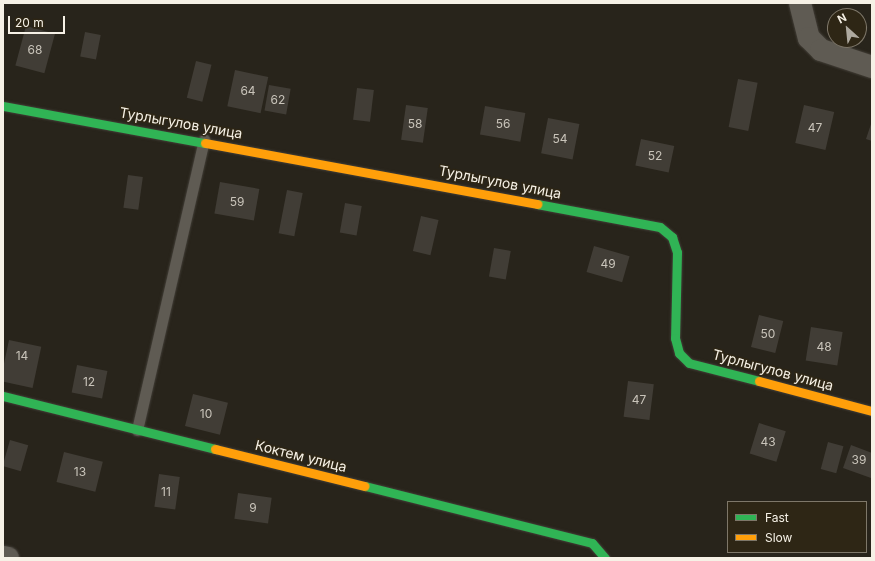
<!DOCTYPE html>
<html>
<head>
<meta charset="utf-8">
<style>
	body { margin:0 }
	#map { position:relative; width:875px; height:561px; overflow:hidden; background:#28241b; font-family:Inter,sans-serif }
	div>[style] { position:absolute }
	.building>* { inset:0; background:#413d36; transform-origin:0 0 }
	.roads { filter:drop-shadow(0 0 1px #423e37) drop-shadow(0 0 1px #423e37) }
	.lane>* { height:11px; margin:-5.5px; padding:0 5.5px; transform-origin:5.5px; border-radius:5.5px; background:#5f5b53 }
	.street>* { height:22px; margin:-11px; padding:0 11px; transform-origin:11px; border-radius:11px; background:#5f5b53 }
	.fast>* { height:9px; margin:-4.5px; padding:0 4.5px; transform-origin:4.5px; border-radius:4.5px; background:#30b455 }
	.slow>* { height:9px; margin:-4.5px; padding:0 4.5px; transform-origin:4.5px; border-radius:4.5px; background:#ff9f0a }
	span { translate:-50% -50%; white-space:nowrap; text-align:center; line-height:1.15; -webkit-text-stroke:3px #2e2615; paint-order:stroke }
	.number-label { font-size:12px; color:#c9c4ba }
	.number-label span { -webkit-text-stroke-width:0 }
	.street-label { font-size:14px; color:#f6f1e6 }
	.frame { position:absolute; inset:0; border:4px solid #f6f1e6; pointer-events:none }
	.legend { position:absolute; left:727px; top:501px; width:140px; height:52px; box-sizing:border-box; background:#2e2615; border:1px solid #7e7769; margin:0; padding:5px 7px; list-style:none; font-size:12px; color:#f6f1e6 }
	.legend li { display:flex; align-items:center; gap:8px; height:20px }
	.legend b { width:20px; border:1px solid #7e7769 }
	.north { position:absolute; left:827px; top:8px; width:40px; height:40px; box-sizing:border-box; background:#2e2615; border:1px solid #7e7769; border-radius:50%; rotate:333deg; font-size:11px; font-weight:700; line-height:16px; text-align:center; color:#f6f1e6 }
	.north::after { content:''; display:block; margin:auto; width:14px; height:18px; background:#aea99f; clip-path:polygon(50% 0,100% 100%,50% 72%,0 100%) }
	.scale { position:absolute; left:8px; top:16px; width:57px; height:18px; box-sizing:border-box; border:2px solid #f6f1e6; border-top:0; padding-left:5px; font-size:12px; line-height:14px; white-space:nowrap; color:#f6f1e6; -webkit-text-stroke:3px #2e2615; paint-order:stroke }
</style>
</head>
<body>
<div id="map">
	<div class="building">
		<i style="left:26px;top:26px;width:30px;height:41px;rotate:15deg"></i>
		<i style="left:85px;top:32px;width:16px;height:25px;rotate:11deg"></i>
		<i style="left:196px;top:61px;width:16px;height:38px;rotate:14deg"></i>
		<i style="left:235px;top:70px;width:34px;height:37px;rotate:12deg"></i>
		<i style="left:738px;top:79px;width:20px;height:49px;rotate:11deg"></i>
		<i style="left:269px;top:85px;width:22px;height:26px;rotate:10deg"></i>
		<i style="left:357px;top:88px;width:17px;height:32px;rotate:7deg"></i>
		<i style="left:406px;top:105px;width:22px;height:35px;rotate:8deg"></i>
		<i style="left:804px;top:105px;width:31px;height:39px;rotate:13deg"></i>
		<i style="left:485px;top:106px;width:41px;height:29px;rotate:10deg"></i>
		<i style="left:548px;top:118px;width:32px;height:36px;rotate:11deg"></i>
		<i style="clip-path:polygon(872px 121px,872px 141px,866px 139px)"></i>
		<i style="left:641px;top:139px;width:34px;height:27px;rotate:12deg"></i>
		<i style="left:128px;top:175px;width:15px;height:33px;rotate:8deg"></i>
		<i style="left:220px;top:182px;width:40px;height:32px;rotate:10deg"></i>
		<i style="left:287px;top:190px;width:16px;height:44px;rotate:11deg"></i>
		<i style="left:345px;top:203px;width:17px;height:30px;rotate:10deg"></i>
		<i style="left:421px;top:216px;width:18px;height:36px;rotate:13deg"></i>
		<i style="left:594px;top:246px;width:37px;height:27px;rotate:16deg"></i>
		<i style="left:494px;top:248px;width:17px;height:29px;rotate:10deg"></i>
		<i style="left:759px;top:315px;width:25px;height:33px;rotate:14deg"></i>
		<i style="left:811px;top:327px;width:32px;height:34px;rotate:9deg"></i>
		<i style="left:9px;top:340px;width:33px;height:42px;rotate:12deg"></i>
		<i style="left:77px;top:365px;width:31px;height:28px;rotate:11deg"></i>
		<i style="left:628px;top:381px;width:26px;height:36px;rotate:7deg"></i>
		<i style="left:193px;top:394px;width:36px;height:33px;rotate:14deg"></i>
		<i style="left:759px;top:423px;width:28px;height:32px;rotate:17deg"></i>
		<i style="left:10px;top:440px;width:19px;height:27px;rotate:16deg"></i>
		<i style="left:828px;top:442px;width:16px;height:28px;rotate:15deg"></i>
		<i style="clip-path:polygon(851px 445px,872px 453px,871px 478px,843px 468px)"></i>
		<i style="left:64px;top:452px;width:40px;height:31px;rotate:14deg"></i>
		<i style="left:159px;top:474px;width:21px;height:33px;rotate:8deg"></i>
		<i style="left:238px;top:493px;width:34px;height:26px;rotate:8deg"></i>
	</div>
	<div class="roads">
		<div class="lane">
			<i style="left:137px;top:430px;width:298px;rotate:-77deg"></i>
		</div>
		<div class="street">
			<i style="left:800px;top:3px;width:36px;rotate:76deg"></i>
			<i style="left:809px;top:38px;width:17px;rotate:45deg"></i>
			<i style="left:821px;top:50px;width:54px;rotate:18.4deg"></i>
			<i style="left:3px;top:557px;width:5px;rotate:11deg"></i>
		</div>
		<div class="fast">
			<i style="left:3px;top:106px;width:205px;rotate:10.4deg"></i>
			<i style="left:537px;top:204px;width:125px;rotate:10.6deg"></i>
			<i style="left:660px;top:227px;width:16px;rotate:40deg"></i>
			<i style="left:672px;top:237px;width:16px;rotate:72deg"></i>
			<i style="left:677px;top:252px;width:86px;rotate:91.3deg"></i>
			<i style="left:675px;top:338px;width:16px;rotate:75deg"></i>
			<i style="left:679px;top:353px;width:14px;rotate:45deg"></i>
			<i style="left:689px;top:363px;width:72px;rotate:14.4deg"></i>
			<i style="left:3px;top:396px;width:219px;rotate:14deg"></i>
			<i style="left:365px;top:486px;width:234px;rotate:14.1deg"></i>
			<i style="left:592px;top:543px;width:20px;rotate:49deg"></i>
		</div>
		<div class="slow">
			<i style="left:205px;top:143px;width:338px;rotate:10.4deg"></i>
			<i style="left:759px;top:381px;width:117px;rotate:14.9deg"></i>
			<i style="left:215px;top:449px;width:154px;rotate:13.9deg"></i>
		</div>
	</div>
	<div class="number-label">
		<span style="left:35px;top:50px">68</span>
		<span style="left:248px;top:91px">64</span>
		<span style="left:278px;top:100px">62</span>
		<span style="left:415px;top:124px">58</span>
		<span style="left:503px;top:124px">56</span>
		<span style="left:815px;top:128px">47</span>
		<span style="left:560px;top:139px">54</span>
		<span style="left:655px;top:156px">52</span>
		<span style="left:237px;top:202px">59</span>
		<span style="left:608px;top:264px">49</span>
		<span style="left:768px;top:334px">50</span>
		<span style="left:824px;top:347px">48</span>
		<span style="left:22px;top:356px">14</span>
		<span style="left:89px;top:382px">12</span>
		<span style="left:639px;top:400px">47</span>
		<span style="left:206px;top:414px">10</span>
		<span style="left:768px;top:442px">43</span>
		<span style="left:859px;top:460px">39</span>
		<span style="left:80px;top:472px">13</span>
		<span style="left:166px;top:492px">11</span>
		<span style="left:253px;top:508px">9</span>
	</div>
	<div class="street-label">
		<span style="left:181px;top:123px;rotate:10deg">Турлыгулов улица</span>
		<span style="left:500px;top:182px;rotate:11deg">Турлыгулов улица</span>
		<span style="left:773px;top:370px;rotate:15deg">Турлыгулов улица</span>
		<span style="left:301px;top:456px;rotate:14deg">Коктем улица</span>
	</div>
	<div class="frame"></div>
	<ul class="legend">
	<li><b style="height:5px;background:#30b455"></b>Fast</li>
	<li><b style="height:5px;background:#ff9f0a"></b>Slow</li>
	</ul>
	<div class="north">N</div>
	<div class="scale">20 m</div>
</div>
</body>
</html>
